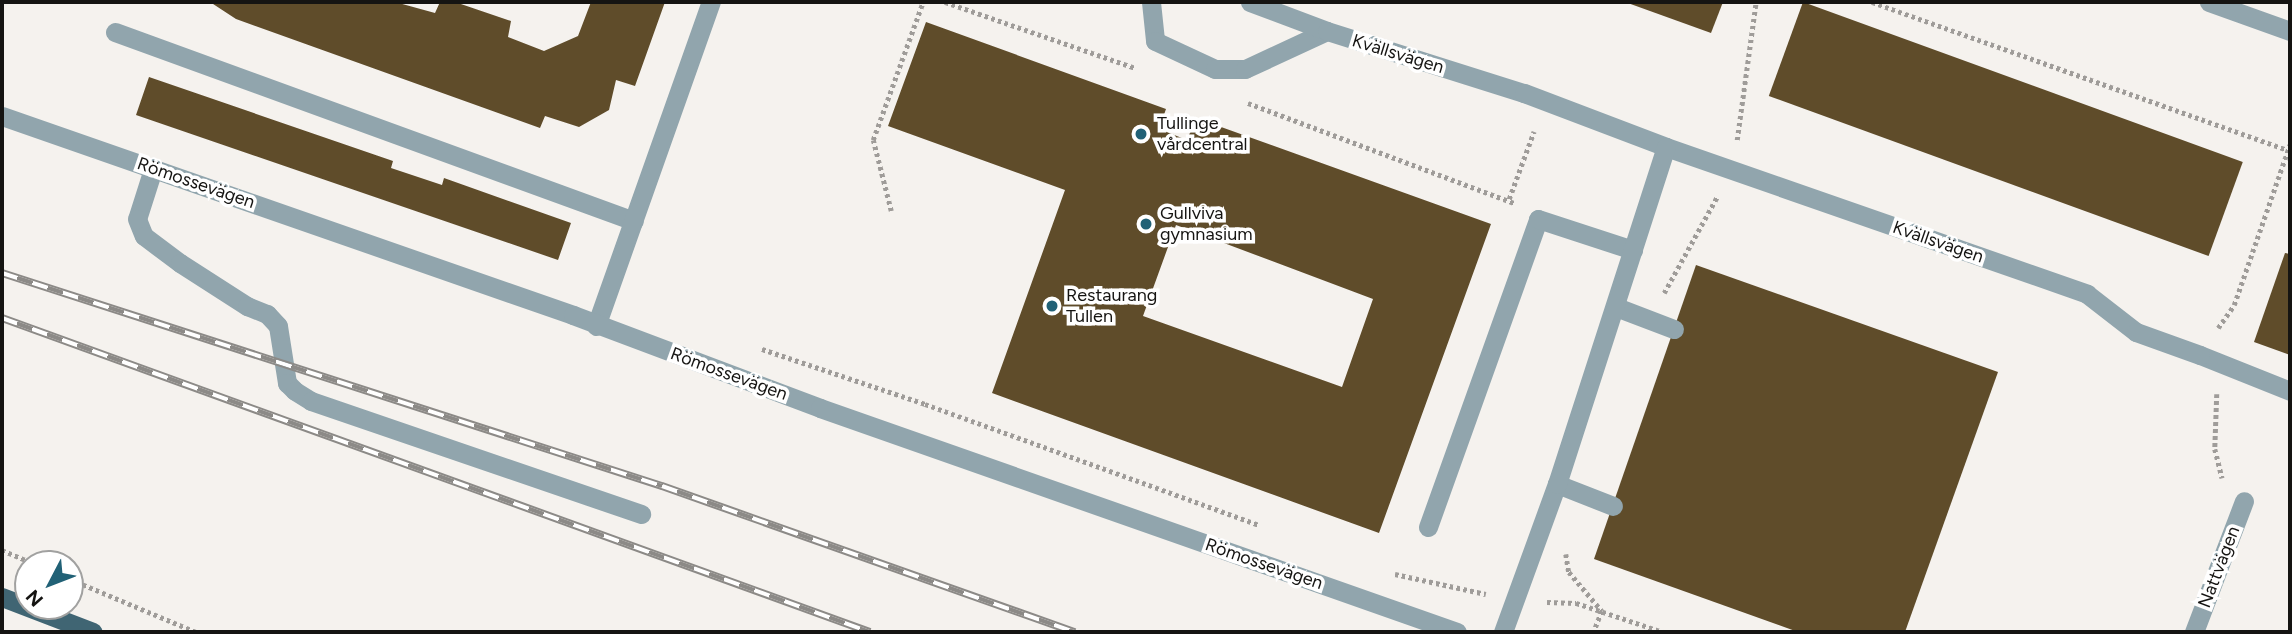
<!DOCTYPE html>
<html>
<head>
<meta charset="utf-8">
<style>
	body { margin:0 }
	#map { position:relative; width:2292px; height:634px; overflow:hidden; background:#f5f2ee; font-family:Figtree,sans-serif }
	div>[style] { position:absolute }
	.building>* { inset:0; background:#5f4c2a; transform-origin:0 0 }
	.path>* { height:4.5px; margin-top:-2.25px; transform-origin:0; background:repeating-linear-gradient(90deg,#9f9c99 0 3.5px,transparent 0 7px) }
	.service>* { height:19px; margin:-9.5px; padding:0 9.5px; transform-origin:9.5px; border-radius:9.5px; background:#91a5ad }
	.minor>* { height:19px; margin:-9.5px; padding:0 9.5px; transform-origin:9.5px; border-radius:9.5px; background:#91a5ad }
	.primary>* { height:19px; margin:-9.5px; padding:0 9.5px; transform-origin:9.5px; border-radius:9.5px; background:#406573 }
	.rail>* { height:8px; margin-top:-4px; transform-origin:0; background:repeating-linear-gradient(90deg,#fff 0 16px,#8c8a87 0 32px); box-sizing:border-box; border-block:2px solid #8c8a87 }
	.dots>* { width:19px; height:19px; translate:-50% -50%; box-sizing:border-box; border:4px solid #fff; border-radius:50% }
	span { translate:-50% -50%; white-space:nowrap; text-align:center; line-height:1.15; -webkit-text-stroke:7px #fff; paint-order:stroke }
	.street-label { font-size:18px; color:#151412 }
	.poi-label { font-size:18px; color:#151412 }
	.left { translate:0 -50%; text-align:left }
	.frame { position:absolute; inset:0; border:4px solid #151412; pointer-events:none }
	.north { position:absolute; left:14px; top:550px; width:70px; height:70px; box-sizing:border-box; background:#fff; border:2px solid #a1a1a0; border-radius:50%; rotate:228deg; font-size:19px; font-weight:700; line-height:28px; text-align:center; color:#151412 }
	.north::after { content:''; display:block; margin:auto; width:24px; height:32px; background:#216176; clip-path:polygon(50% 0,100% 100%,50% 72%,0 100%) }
</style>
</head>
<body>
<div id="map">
	<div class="building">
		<i style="clip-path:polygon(210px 2px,395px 2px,435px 13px,440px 2px,455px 2px,511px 21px,508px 37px,544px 51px,578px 36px,591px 2px,665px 2px,635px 86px,616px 80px,609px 110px,579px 127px,545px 116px,540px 128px,236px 19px)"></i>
		<i style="clip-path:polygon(1625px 2px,1723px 2px,1711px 33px)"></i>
		<i style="left:1803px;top:2px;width:468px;height:100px;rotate:20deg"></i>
		<i style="clip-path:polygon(evenodd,926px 22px,1166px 109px,1159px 129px,1187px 140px,1196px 118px,1491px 224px,1379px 533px,992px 393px,1065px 190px,888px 126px,926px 22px,1176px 225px,1373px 299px,1342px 387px,1143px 316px,1176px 225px)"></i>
		<i style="clip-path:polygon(149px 77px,393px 161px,391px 168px,442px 185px,444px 178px,571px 223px,558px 260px,136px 115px)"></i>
		<i style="clip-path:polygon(2285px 253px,2290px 254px,2290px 355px,2254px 342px)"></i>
		<i style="clip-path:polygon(1696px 265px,1998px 372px,1905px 632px,1798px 632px,1594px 559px)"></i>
	</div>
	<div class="path">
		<i style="left:945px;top:2px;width:202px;rotate:19.1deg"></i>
		<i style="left:1872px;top:2px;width:444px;rotate:19.6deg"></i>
		<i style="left:1248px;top:103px;width:284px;rotate:20.6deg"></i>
		<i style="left:1737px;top:140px;width:139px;rotate:-82.2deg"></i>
		<i style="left:1509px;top:199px;width:72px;rotate:-69.8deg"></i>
		<i style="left:891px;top:211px;width:73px;rotate:-104.2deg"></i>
		<i style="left:873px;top:140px;width:147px;rotate:-70.1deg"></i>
		<i style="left:1664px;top:293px;width:110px;rotate:-61.1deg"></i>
		<i style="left:2218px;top:328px;width:28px;rotate:-55deg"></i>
		<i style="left:2234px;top:305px;width:170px;rotate:-70.8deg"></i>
		<i style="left:762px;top:349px;width:172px;rotate:18.6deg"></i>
		<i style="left:925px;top:404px;width:355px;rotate:19.9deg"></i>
		<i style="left:2217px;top:394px;width:55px;rotate:92.1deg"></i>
		<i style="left:2215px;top:449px;width:30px;rotate:76deg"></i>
		<i style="left:2px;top:550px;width:36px;rotate:23deg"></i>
		<i style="left:1566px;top:554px;width:18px;rotate:81deg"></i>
		<i style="left:1569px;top:572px;width:51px;rotate:49.8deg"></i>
		<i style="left:1602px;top:611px;width:22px;rotate:111deg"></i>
		<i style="left:1395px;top:574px;width:93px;rotate:12.4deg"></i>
		<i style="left:70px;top:579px;width:137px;rotate:22.8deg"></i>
		<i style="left:1547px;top:602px;width:29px;rotate:2deg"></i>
		<i style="left:1576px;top:603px;width:92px;rotate:18.4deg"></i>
	</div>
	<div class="service">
		<i style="left:115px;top:32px;width:552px;rotate:20.01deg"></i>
		<i style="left:153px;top:169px;width:52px;rotate:107.7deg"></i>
		<i style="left:137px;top:219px;width:18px;rotate:68deg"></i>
		<i style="left:144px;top:236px;width:45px;rotate:36.9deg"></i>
		<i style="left:180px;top:263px;width:80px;rotate:32.7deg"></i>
		<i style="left:247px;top:306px;width:22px;rotate:22deg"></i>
		<i style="left:267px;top:314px;width:16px;rotate:47deg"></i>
		<i style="left:278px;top:326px;width:58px;rotate:81deg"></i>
		<i style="left:287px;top:383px;width:11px;rotate:45deg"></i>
		<i style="left:295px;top:391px;width:19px;rotate:32deg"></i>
		<i style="left:311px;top:401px;width:349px;rotate:18.9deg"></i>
		<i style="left:1616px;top:307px;width:62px;rotate:20.8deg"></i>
		<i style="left:596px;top:326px;width:344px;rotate:-70.5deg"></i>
		<i style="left:2200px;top:355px;width:97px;rotate:21.8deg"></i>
		<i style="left:1557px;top:484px;width:60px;rotate:21.4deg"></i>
		<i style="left:1428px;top:527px;width:327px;rotate:-70.3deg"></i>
		<i style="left:1538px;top:219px;width:100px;rotate:18.1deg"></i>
	</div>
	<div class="minor">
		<i style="left:1151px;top:2px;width:39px;rotate:84deg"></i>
		<i style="left:1155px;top:41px;width:66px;rotate:25deg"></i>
		<i style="left:1215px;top:69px;width:30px"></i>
		<i style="left:1245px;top:69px;width:90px;rotate:-24.9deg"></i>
		<i style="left:1250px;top:2px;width:82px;rotate:20.6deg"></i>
		<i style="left:1327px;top:31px;width:207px;rotate:17.5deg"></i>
		<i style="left:1524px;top:93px;width:152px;rotate:20.8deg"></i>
		<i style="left:1666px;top:147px;width:446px;rotate:19.2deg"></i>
		<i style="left:2087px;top:294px;width:62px;rotate:37.8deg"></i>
		<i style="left:2136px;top:332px;width:68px;rotate:19.8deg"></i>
		<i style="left:2209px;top:2px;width:86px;rotate:19.7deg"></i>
		<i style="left:2px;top:116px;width:605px;rotate:19.21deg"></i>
		<i style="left:573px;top:315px;width:264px;rotate:20.6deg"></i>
		<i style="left:820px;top:408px;width:675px;rotate:19.37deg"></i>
		<i style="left:1503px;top:632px;width:158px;rotate:-70deg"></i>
		<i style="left:1557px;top:484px;width:354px;rotate:-72.1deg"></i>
		<i style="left:2194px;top:632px;width:140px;rotate:-69.1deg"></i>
	</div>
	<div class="primary">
		<i style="left:2px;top:597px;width:97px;rotate:21deg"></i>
	</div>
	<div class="rail">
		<i style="left:2px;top:273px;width:694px;rotate:17.89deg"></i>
		<i style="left:662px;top:486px;width:438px;rotate:19.5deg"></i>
		<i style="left:2px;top:318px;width:923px;rotate:19.89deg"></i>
	</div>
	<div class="dots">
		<i style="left:1141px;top:134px;background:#216176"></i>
		<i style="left:1146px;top:224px;background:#216176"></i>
		<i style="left:1052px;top:306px;background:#216176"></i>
	</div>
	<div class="street-label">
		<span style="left:1398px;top:54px;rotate:17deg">Kvällsvägen</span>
		<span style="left:196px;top:183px;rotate:19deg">Römossevägen</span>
		<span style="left:1938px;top:242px;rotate:19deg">Kvällsvägen</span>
		<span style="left:729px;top:374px;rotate:20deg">Römossevägen</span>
		<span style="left:1264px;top:564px;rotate:19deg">Römossevägen</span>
		<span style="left:2219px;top:567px;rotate:-69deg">Nattvägen</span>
	</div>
	<div class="poi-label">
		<span class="left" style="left:1157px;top:134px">Tullinge<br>vårdcentral</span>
		<span class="left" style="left:1160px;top:224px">Gullviva<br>gymnasium</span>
		<span class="left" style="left:1066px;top:306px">Restaurang<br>Tullen</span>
	</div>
	<div class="frame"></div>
	<div class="north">N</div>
</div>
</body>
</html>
